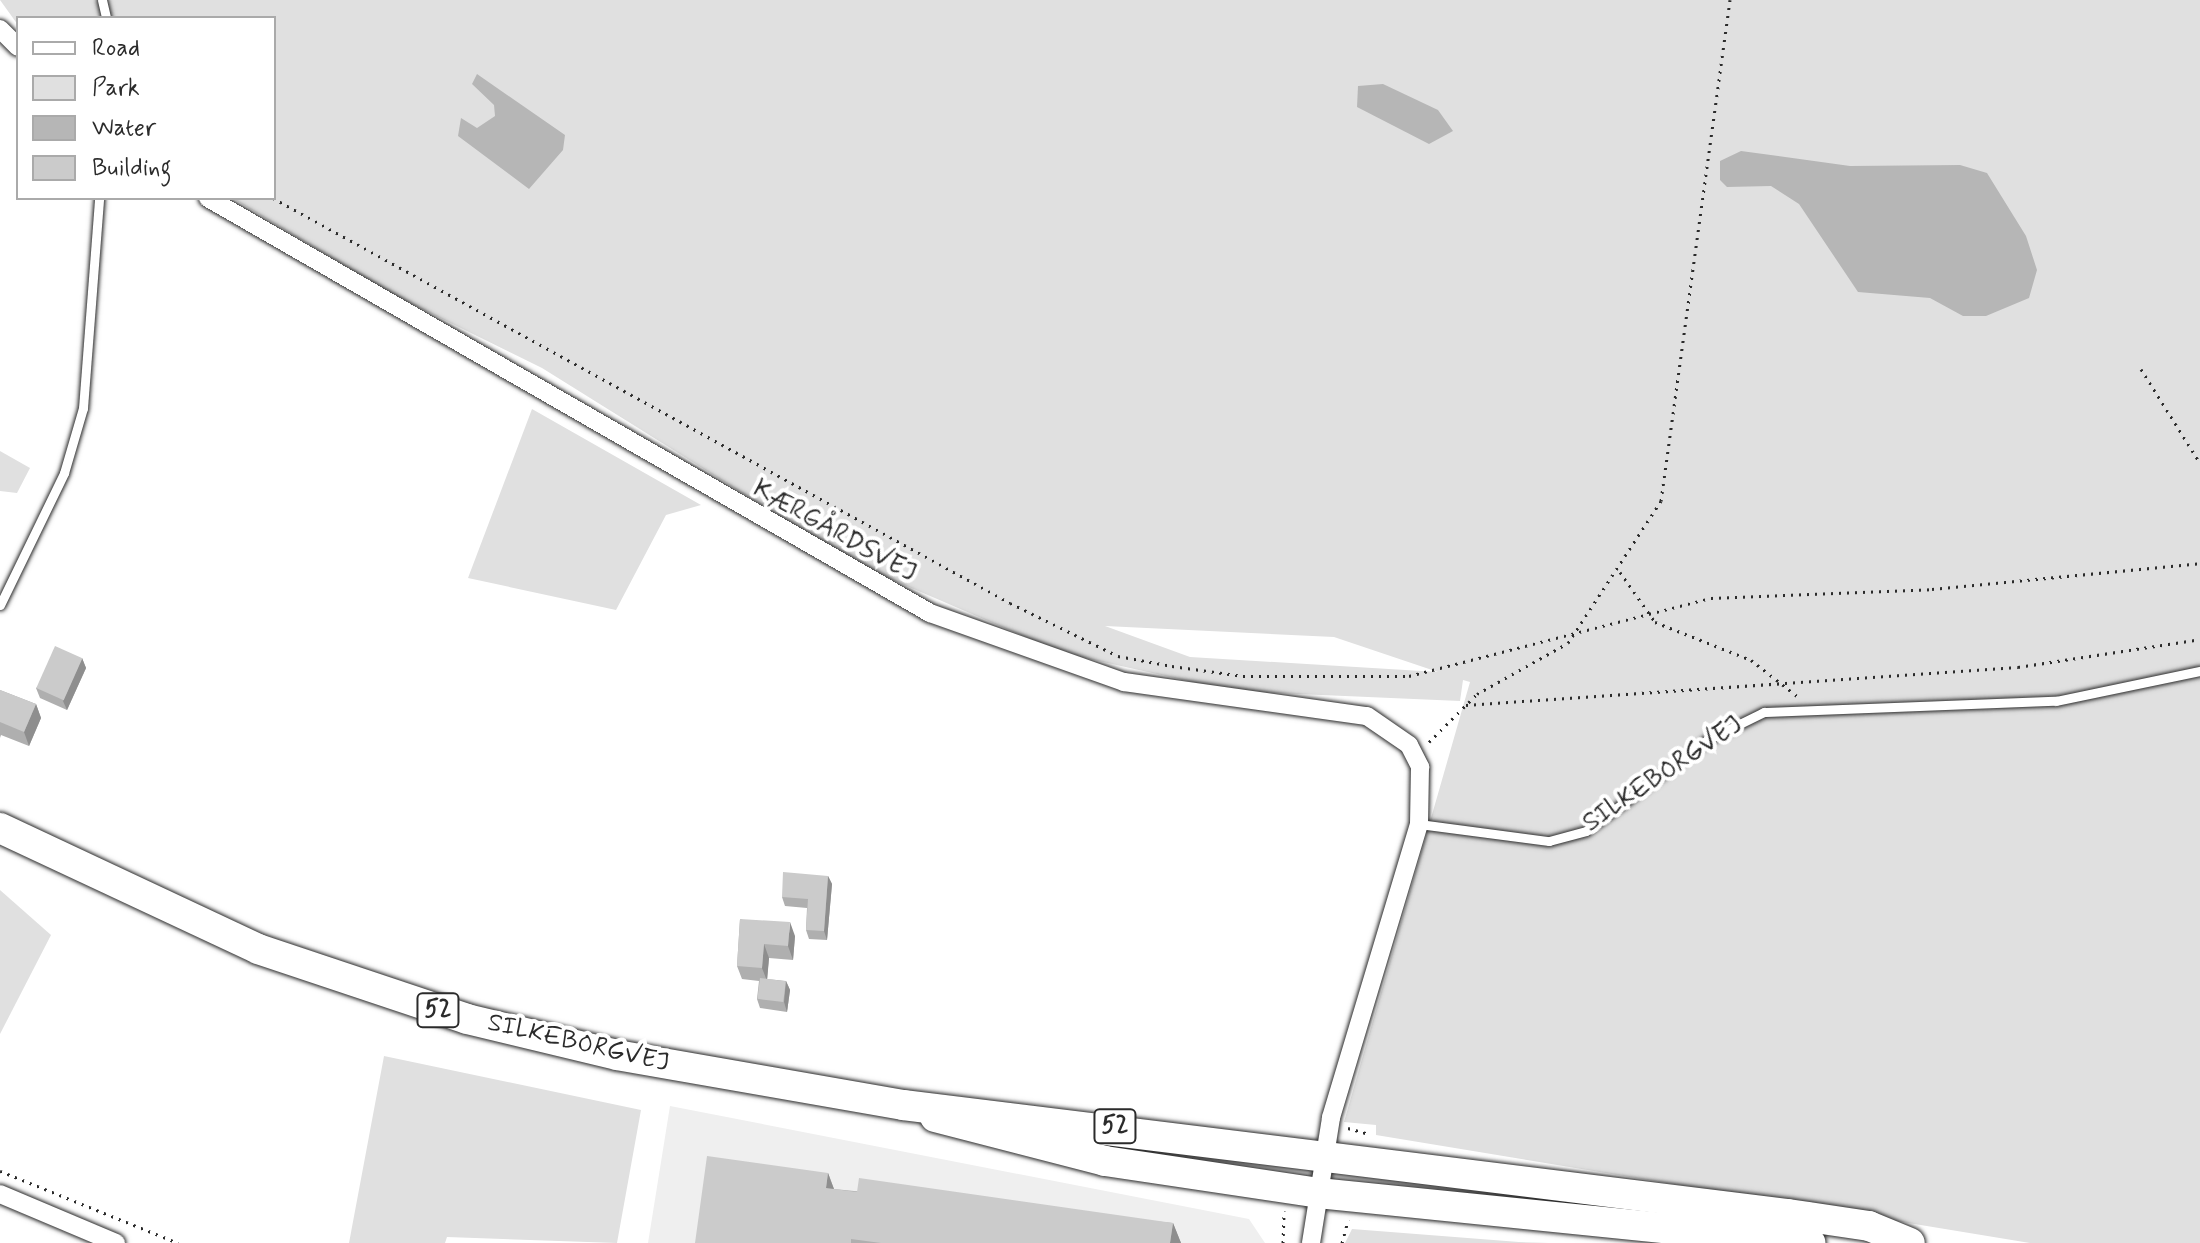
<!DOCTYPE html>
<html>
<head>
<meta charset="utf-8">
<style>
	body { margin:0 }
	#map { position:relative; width:2200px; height:1243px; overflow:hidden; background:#fff; font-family:Mynerve,sans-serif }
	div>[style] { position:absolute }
	.built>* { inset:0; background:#efefef }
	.green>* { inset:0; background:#e0e0e0 }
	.water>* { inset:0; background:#b6b6b6 }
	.path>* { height:3px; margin-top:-1.5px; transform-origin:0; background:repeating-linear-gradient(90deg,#2b2b2b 0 2px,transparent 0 8px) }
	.roads { filter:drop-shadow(0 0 2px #2b2b2b) drop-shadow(0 0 2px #2b2b2b) }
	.service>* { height:9px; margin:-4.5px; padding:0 4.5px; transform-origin:4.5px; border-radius:4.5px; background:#fff }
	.minor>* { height:18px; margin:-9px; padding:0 9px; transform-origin:9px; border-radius:9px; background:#fff }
	.primary>* { height:30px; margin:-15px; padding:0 15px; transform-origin:15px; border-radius:15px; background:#fff }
	.wall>* { inset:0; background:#afafaf }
	.shaded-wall>* { inset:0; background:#8e8e8e }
	.building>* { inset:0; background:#cbcbcb; transform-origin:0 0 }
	span { translate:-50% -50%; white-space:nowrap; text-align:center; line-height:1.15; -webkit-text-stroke:8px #fff; paint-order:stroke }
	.shield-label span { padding:2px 6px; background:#fff; border:2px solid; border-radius:6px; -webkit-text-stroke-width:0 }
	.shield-label { font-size:24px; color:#2b2b2b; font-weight:700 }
	.street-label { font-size:26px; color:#2b2b2b }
	.legend { position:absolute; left:16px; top:16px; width:260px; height:184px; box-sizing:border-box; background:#fff; border:2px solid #aaa; margin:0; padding:10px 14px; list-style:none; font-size:24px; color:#2b2b2b }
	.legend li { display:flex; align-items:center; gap:16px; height:40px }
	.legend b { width:40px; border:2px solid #aaa }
</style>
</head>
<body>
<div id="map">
	<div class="built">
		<i style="clip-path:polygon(670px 1106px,1249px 1219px,1265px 1243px,648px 1243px)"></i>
	</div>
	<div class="green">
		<i style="clip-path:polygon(evenodd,0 0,2200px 0,2200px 1243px,2030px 1243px,1376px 1135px,1376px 1125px,1344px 1122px,1470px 682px,1463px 680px,1460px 701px,1233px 691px,1063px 653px,858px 565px,542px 368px,396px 296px,232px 198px,274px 198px,274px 18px,18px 18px,18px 25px,0 0,1105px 626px,1334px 637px,1438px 672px,1190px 657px,1105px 626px)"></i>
		<i style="clip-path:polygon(532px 409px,701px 505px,666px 515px,616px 610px,468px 578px)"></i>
		<i style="clip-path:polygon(0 451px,30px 468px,17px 493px,0 491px)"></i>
		<i style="clip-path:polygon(0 890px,51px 935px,0 1034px)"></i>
		<i style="clip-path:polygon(384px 1056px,641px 1110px,617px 1243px,447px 1237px,445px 1243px,349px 1243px)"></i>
		<i style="clip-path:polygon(1352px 1229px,1519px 1242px,1549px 1243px,1345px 1243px)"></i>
	</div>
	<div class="water">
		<i style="clip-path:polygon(477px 74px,565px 135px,563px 150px,529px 189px,458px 136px,461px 118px,477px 128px,495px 116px,494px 105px,472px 84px)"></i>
		<i style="clip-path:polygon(1383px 84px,1438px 110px,1453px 131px,1429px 144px,1357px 107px,1358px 86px)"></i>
		<i style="clip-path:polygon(1741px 151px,1850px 166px,1960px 165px,1987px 173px,2026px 236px,2037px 270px,2029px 298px,1986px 316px,1963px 316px,1930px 298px,1858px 292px,1799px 204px,1771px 186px,1727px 187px,1720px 180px,1720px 161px)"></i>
	</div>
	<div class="path">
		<i style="left:273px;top:198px;width:841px;rotate:28.79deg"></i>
		<i style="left:1010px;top:603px;width:120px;rotate:26.1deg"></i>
		<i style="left:1118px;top:656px;width:55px;rotate:10.5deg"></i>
		<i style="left:1172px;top:666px;width:72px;rotate:8deg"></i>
		<i style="left:1243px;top:676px;width:166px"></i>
		<i style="left:1409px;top:676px;width:312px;rotate:-14.5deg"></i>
		<i style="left:1711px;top:598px;width:221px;rotate:-2.3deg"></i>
		<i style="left:1932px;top:589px;width:269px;rotate:-5.5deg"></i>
		<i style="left:2141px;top:369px;width:111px;rotate:57.9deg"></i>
		<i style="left:1620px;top:572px;width:61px;rotate:55deg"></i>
		<i style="left:1655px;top:622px;width:103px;rotate:21.6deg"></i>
		<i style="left:1751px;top:660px;width:58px;rotate:38deg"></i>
		<i style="left:1466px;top:705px;width:553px;rotate:-3.94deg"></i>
		<i style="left:2018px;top:667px;width:184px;rotate:-8.7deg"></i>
		<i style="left:1429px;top:742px;width:68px;rotate:-45deg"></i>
		<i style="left:1477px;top:694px;width:104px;rotate:-29.3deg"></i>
		<i style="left:1568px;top:643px;width:170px;rotate:-56.8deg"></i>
		<i style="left:1661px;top:501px;width:506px;rotate:-82.16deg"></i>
		<i style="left:1348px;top:1128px;width:22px;rotate:16deg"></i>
		<i style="left:0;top:1171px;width:192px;rotate:22deg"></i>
		<i style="left:1283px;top:1243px;width:32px;rotate:-88deg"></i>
		<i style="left:1342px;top:1243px;width:24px;rotate:-75deg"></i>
	</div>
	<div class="roads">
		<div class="service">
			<i style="left:102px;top:0;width:18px;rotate:77deg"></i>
			<i style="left:0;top:605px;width:147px;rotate:-64.1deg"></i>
			<i style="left:64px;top:473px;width:68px;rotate:-73.7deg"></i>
			<i style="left:83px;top:408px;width:211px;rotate:-85.6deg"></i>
			<i style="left:1419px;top:824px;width:131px;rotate:7.5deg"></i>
			<i style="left:1549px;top:841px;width:38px;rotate:-15deg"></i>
			<i style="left:1586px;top:831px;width:151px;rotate:-36.9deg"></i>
			<i style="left:1707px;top:740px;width:64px;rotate:-26.2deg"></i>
			<i style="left:1764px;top:712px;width:292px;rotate:-2.2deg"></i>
			<i style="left:2056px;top:701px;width:147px;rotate:-11.8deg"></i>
		</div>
		<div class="minor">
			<i style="left:0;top:29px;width:25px;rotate:45deg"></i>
			<i style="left:208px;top:198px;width:833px;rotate:29.89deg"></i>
			<i style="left:930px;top:613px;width:206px;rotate:19.6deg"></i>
			<i style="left:1124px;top:682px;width:245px;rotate:8deg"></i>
			<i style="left:1367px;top:716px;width:51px;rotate:34.6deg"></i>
			<i style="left:1409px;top:745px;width:25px;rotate:63deg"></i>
			<i style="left:1420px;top:767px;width:57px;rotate:91deg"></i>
			<i style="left:1419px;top:824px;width:307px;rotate:106.7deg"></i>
			<i style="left:1331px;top:1118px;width:127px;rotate:99.1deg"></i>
			<i style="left:0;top:1194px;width:126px;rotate:22.9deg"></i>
		</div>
		<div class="primary">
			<i style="left:0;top:828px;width:285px;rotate:25.1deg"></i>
			<i style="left:258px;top:949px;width:220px;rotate:18.5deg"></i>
			<i style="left:467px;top:1019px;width:154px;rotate:13.5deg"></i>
			<i style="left:617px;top:1055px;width:290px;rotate:9.9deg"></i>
			<i style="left:903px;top:1105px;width:892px;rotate:7.02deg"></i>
			<i style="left:1788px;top:1214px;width:82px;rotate:8.4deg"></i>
			<i style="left:1869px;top:1226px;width:44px;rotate:22.5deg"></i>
			<i style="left:935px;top:1117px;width:176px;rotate:14.5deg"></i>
			<i style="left:1105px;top:1161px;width:215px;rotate:8.5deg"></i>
			<i style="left:1318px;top:1193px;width:495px;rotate:5.8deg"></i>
		</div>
	</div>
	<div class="wall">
		<i style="clip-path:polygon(82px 658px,86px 668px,67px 710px,40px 698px,36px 688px)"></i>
		<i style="clip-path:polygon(0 690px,36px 704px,41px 718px,29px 746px,1px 735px,0 738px)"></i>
		<i style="clip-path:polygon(828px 876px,832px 884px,827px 940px,809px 939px,806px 930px,807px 908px,785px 906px,782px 897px)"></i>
		<i style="clip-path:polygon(740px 919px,795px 936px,793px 960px,769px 958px,767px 979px,786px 981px,790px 990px,787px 1012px,760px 1008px,757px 999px,759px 981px,742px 979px,737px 966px)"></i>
		<i style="clip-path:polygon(828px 1173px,834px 1189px,1173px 1223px,1181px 1243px,695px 1243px)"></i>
	</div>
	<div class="shaded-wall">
		<i style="clip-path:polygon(82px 658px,86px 668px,67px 710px,63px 701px)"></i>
		<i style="clip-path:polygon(36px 704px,41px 718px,29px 746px,24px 732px)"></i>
		<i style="clip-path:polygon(828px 876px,832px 884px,827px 940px,824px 931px)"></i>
		<i style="clip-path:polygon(790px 922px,795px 936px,793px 960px,788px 946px)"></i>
		<i style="clip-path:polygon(764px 944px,769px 958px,767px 981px,762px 968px)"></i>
		<i style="clip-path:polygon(786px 981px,790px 990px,787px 1012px,784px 1002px)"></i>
		<i style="clip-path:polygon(828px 1173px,838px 1200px,826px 1188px)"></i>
		<i style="clip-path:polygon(1173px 1223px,1181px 1243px,1170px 1243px)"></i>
	</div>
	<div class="building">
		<i style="left:55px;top:646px;width:30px;height:46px;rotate:24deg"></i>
		<i style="clip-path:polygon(0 690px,36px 704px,24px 732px,0 722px)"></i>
		<i style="clip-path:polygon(783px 872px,828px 876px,824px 931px,806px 930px,808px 899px,782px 897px)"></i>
		<i style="clip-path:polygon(740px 919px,790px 922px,788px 946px,764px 944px,762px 968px,737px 966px)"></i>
		<i style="left:760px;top:978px;width:26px;height:21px;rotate:7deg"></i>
		<i style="clip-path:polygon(707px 1156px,828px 1173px,826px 1188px,857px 1192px,859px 1178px,1173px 1223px,1170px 1243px,881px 1243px,851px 1239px,851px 1243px,695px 1243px)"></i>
	</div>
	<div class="shield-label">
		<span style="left:438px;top:1010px">52</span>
		<span style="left:1115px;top:1126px">52</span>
	</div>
	<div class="street-label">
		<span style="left:834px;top:532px;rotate:29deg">KÆRGÅRDSVEJ</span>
		<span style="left:1663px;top:775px;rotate:-34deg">SILKEBORGVEJ</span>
		<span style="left:578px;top:1044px;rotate:13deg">SILKEBORGVEJ</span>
	</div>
	<ul class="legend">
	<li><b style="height:10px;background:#fff"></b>Road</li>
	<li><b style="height:22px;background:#e0e0e0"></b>Park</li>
	<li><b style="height:22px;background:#b6b6b6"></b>Water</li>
	<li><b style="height:22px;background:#cbcbcb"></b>Building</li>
	</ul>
</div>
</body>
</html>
